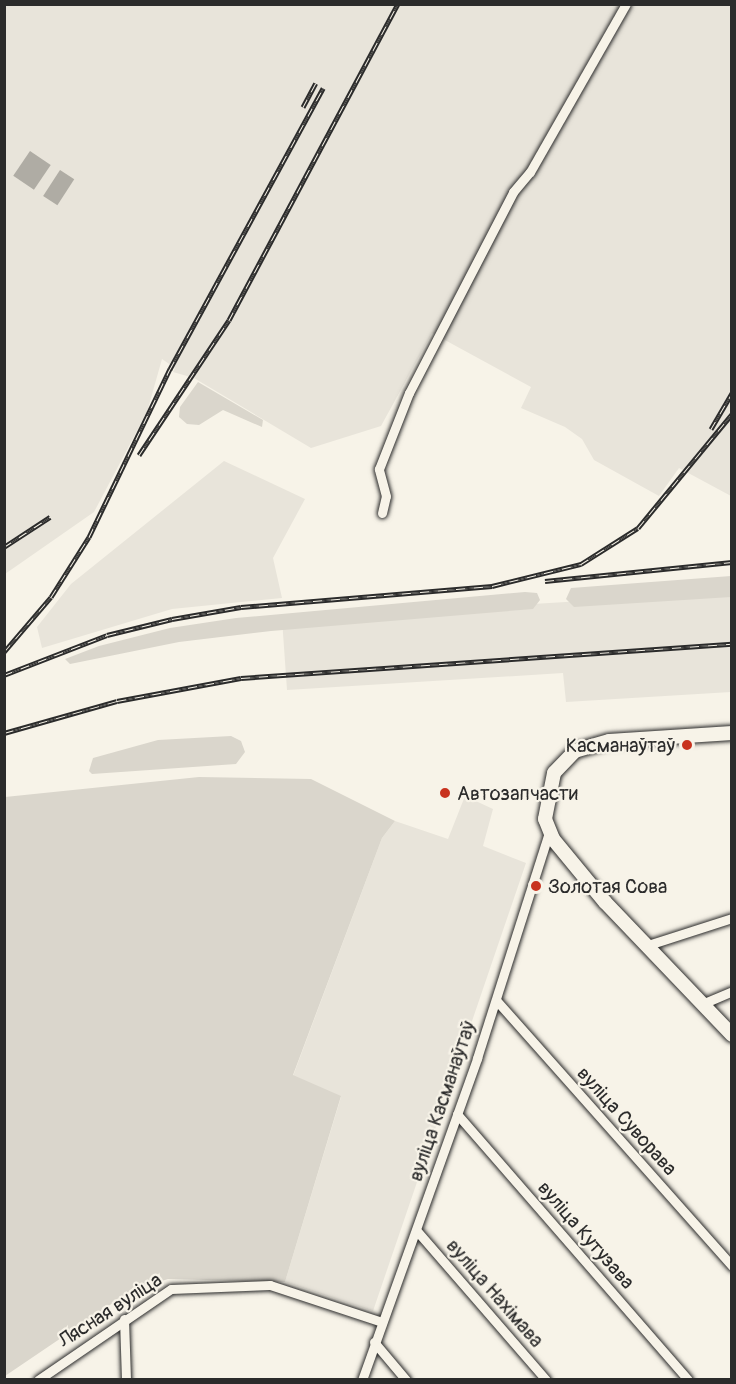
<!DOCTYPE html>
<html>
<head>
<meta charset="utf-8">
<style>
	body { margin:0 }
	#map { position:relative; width:736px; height:1384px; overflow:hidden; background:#f7f3e8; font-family:Pangolin,sans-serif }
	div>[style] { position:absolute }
	.built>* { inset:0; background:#e8e4da }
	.green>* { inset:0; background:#dad6cc }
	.water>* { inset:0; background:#afaca4; transform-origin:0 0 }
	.roads { filter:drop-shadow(0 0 2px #2b2b2b) drop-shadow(0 0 2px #2b2b2b) }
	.street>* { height:9px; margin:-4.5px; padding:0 4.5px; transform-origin:4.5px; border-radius:4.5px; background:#f7f3e8 }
	.secondary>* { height:14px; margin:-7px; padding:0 7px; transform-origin:7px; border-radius:7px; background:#f7f3e8 }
	.rail>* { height:5px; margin-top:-2.5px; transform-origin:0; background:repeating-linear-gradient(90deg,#f7f3e8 0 9px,#2b2b2b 0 18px); box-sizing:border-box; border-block:2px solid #2b2b2b }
	.dots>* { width:16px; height:16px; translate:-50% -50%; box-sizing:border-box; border:3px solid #f7f3e8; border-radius:50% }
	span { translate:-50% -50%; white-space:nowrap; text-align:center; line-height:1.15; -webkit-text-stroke:4.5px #f7f3e8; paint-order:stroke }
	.poi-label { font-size:20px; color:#2b2b2b }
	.right { translate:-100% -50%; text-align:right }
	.left { translate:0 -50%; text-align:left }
	.street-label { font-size:20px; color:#2b2b2b }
	.frame { position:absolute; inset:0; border:6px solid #2b2b2b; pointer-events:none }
</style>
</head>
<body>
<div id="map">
	<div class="built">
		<i style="clip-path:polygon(5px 5px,731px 5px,731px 496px,679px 468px,659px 496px,594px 460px,582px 439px,565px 427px,521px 408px,531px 387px,432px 333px,381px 426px,311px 448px,194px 378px,173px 372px,175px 368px,162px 359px,147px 412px,94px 512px,5px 574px)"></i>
		<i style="clip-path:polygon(224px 461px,305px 499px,273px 558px,282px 598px,172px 609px,42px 648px,37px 627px,71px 584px)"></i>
		<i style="clip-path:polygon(731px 592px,731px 692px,566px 702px,563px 673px,287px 690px,282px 619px)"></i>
		<i style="clip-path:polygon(465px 796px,493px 809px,483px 846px,526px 863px,373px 1311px,285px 1282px,341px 1097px,293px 1076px,382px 838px,395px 821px,448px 839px)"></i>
	</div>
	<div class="green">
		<i style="clip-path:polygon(198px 382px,263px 420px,262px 427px,223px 410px,199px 425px,187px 424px,179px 417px,180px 407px)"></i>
		<i style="clip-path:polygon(731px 576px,731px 597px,574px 607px,566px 599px,571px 588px)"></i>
		<i style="clip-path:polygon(525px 592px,537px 593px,540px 600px,533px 609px,271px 631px,179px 642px,70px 664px,65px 659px,99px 646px,170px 628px,236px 618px)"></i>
		<i style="clip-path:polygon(231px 736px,241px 741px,245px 752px,236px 764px,92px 774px,89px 771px,93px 758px,158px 740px)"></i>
		<i style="clip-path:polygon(199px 777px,311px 779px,395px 821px,382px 838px,293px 1075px,341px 1096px,285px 1282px,168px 1279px,132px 1290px,5px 1376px,5px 797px)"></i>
	</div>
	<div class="water">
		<i style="left:30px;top:151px;width:25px;height:30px;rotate:34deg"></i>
		<i style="left:60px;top:170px;width:17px;height:31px;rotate:33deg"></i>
	</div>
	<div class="roads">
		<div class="street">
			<i style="left:382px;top:513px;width:17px;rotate:-77deg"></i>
			<i style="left:386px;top:496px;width:28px;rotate:-105deg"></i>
			<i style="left:379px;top:469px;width:82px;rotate:-68.5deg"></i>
			<i style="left:409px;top:393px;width:226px;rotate:-62.6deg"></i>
			<i style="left:513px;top:192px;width:26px;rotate:-50deg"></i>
			<i style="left:530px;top:172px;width:193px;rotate:-60.3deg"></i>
			<i style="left:645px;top:946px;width:91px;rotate:-17.8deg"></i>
			<i style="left:496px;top:1000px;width:356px;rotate:48.4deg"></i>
			<i style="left:702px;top:1004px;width:33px;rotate:-23deg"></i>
			<i style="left:457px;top:1114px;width:352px;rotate:49deg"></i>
			<i style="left:417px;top:1231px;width:197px;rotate:49.1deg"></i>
			<i style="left:124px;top:1319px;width:61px;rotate:88.1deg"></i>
			<i style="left:374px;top:1342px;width:50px;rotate:49.9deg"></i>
			<i style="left:38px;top:1380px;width:161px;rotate:-34.4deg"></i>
			<i style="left:171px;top:1289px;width:99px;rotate:-2.3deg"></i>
			<i style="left:270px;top:1285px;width:118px;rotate:18.3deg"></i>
			<i style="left:362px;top:1380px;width:342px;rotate:-70.3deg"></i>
			<i style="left:477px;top:1058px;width:237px;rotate:-72.3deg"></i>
		</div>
		<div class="secondary">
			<i style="left:732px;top:733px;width:123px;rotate:176.3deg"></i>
			<i style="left:609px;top:741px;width:35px;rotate:164deg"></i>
			<i style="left:575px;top:751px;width:30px;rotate:134deg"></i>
			<i style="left:554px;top:773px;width:47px;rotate:101.1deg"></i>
			<i style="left:545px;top:819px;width:22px;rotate:68deg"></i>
			<i style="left:553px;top:839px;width:82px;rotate:50.5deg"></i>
			<i style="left:605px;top:902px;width:184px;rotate:46.3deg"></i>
		</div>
	</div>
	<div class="rail">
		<i style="left:303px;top:107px;width:27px;rotate:-62deg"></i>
		<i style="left:711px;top:429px;width:42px;rotate:-59.7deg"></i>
		<i style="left:139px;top:455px;width:162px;rotate:-56.3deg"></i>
		<i style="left:229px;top:320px;width:358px;rotate:-61.9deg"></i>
		<i style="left:4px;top:547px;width:55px;rotate:-33.1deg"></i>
		<i style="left:545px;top:581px;width:188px;rotate:-5.8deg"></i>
		<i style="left:4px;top:652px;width:72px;rotate:-49.5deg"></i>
		<i style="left:51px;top:597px;width:71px;rotate:-57.7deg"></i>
		<i style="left:89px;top:537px;width:187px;rotate:-64.3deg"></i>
		<i style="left:170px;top:369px;width:320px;rotate:-61.4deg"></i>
		<i style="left:4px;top:675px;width:110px;rotate:-21.2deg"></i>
		<i style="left:107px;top:635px;width:67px;rotate:-13.8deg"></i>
		<i style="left:172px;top:619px;width:70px;rotate:-9.9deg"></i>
		<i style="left:241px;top:607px;width:252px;rotate:-4.8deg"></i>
		<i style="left:492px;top:586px;width:92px;rotate:-13.9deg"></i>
		<i style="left:581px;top:564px;width:67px;rotate:-32.3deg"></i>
		<i style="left:638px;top:528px;width:148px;rotate:-50.5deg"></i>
		<i style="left:4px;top:733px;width:117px;rotate:-15.8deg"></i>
		<i style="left:117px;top:701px;width:126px;rotate:-10.5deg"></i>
		<i style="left:241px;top:678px;width:492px;rotate:-4deg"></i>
	</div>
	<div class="dots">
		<i style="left:687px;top:745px;background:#c8321e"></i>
		<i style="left:445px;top:793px;background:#c8321e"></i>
		<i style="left:536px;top:886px;background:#c8321e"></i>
	</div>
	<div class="poi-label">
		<span class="right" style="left:675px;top:745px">Касманаўтаў</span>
		<span class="left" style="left:457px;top:793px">Автозапчасти</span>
		<span class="left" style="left:548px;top:886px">Золотая Сова</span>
	</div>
	<div class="street-label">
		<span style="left:442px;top:1101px;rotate:-71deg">вуліца Касманаўтаў</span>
		<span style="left:627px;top:1121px;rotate:48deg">вуліца Суворава</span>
		<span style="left:586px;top:1235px;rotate:49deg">вуліца Кутузава</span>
		<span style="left:495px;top:1293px;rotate:49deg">вуліца Нахімава</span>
		<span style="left:110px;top:1310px;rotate:-33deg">Лясная вуліца</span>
	</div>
	<div class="frame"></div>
</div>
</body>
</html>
